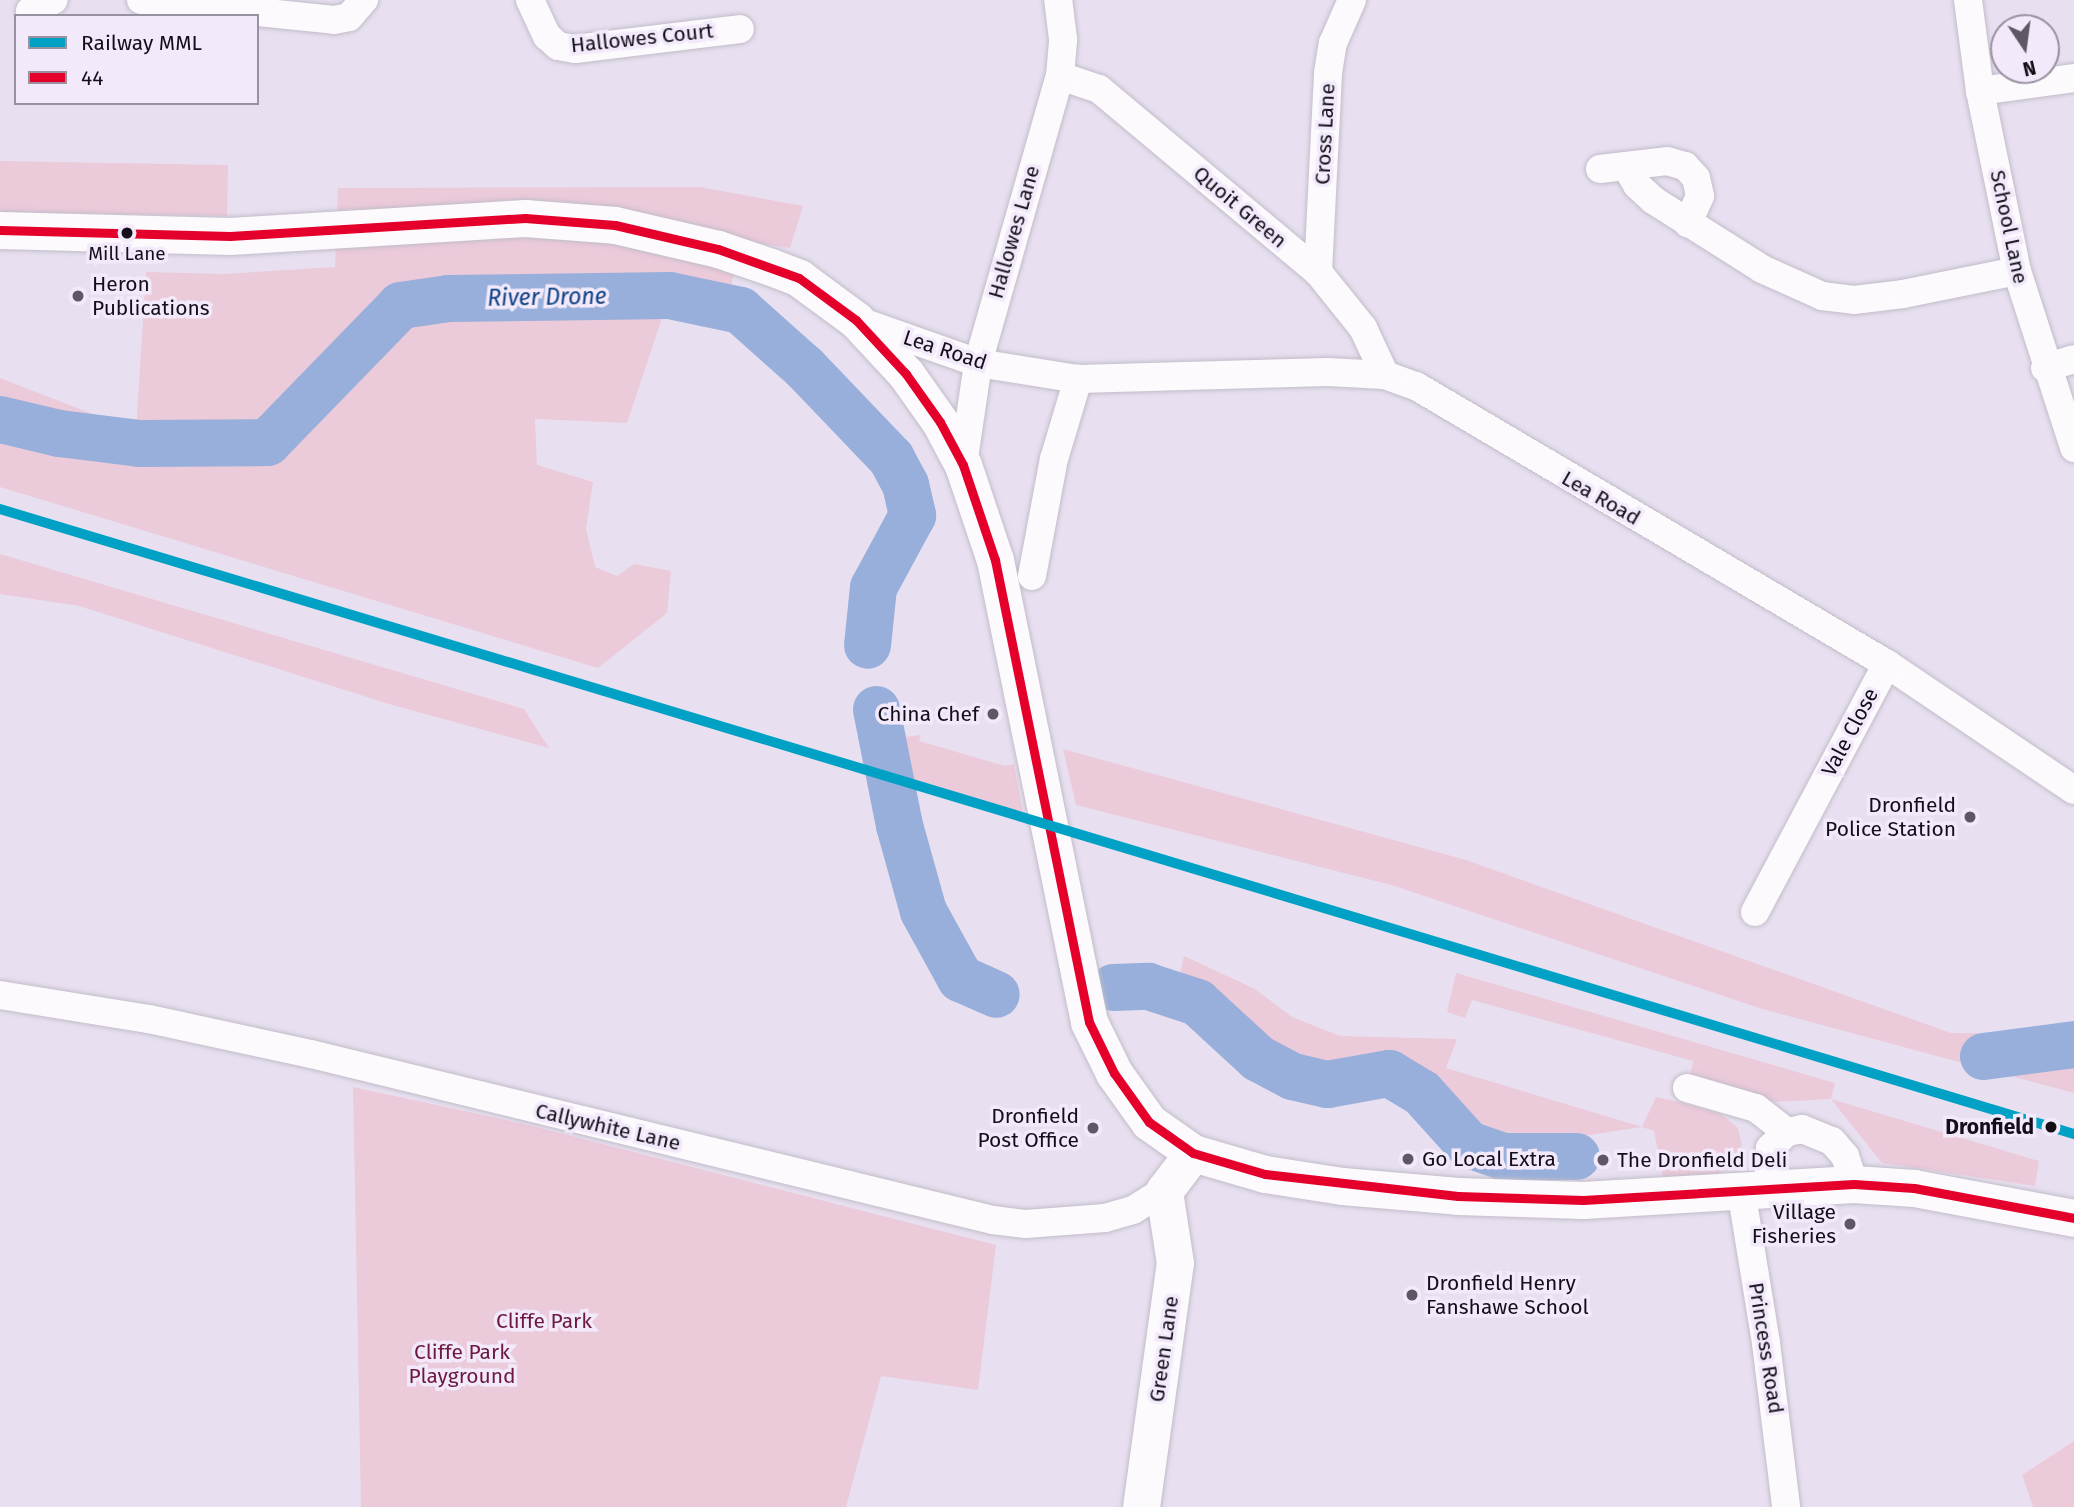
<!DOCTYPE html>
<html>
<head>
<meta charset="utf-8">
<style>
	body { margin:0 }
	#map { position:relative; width:2074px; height:1507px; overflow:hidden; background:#e8e0f0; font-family:"Fira Sans",sans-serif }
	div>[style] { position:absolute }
	.green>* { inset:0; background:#ebcada; transform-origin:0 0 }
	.river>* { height:47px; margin:-23.5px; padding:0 23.5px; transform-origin:23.5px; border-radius:23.5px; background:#97afda }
	.roads { filter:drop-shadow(0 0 2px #c2bcc9) drop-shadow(0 0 2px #c2bcc9) }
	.minor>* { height:28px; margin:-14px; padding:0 14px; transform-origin:14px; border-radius:14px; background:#fcfafd }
	.major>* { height:37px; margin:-18.5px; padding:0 18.5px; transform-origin:18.5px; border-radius:18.5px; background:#fcfafd }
	.bus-1>* { height:9px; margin:-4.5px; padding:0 4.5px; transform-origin:4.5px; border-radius:4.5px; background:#e4002b }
	.rail-1>* { height:10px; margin:-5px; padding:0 5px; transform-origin:5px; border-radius:5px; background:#01a1c5 }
	.dots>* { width:19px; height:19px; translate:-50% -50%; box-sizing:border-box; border:4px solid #f2e9fb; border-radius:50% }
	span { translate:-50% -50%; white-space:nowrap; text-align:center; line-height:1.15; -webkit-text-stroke:7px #f2e9fb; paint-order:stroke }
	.bus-label { font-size:19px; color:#130e18 }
	.street-label { font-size:21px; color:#130e18 }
	.poi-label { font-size:21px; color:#130e18 }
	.left { translate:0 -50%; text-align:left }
	.right { translate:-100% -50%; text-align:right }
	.stop-label { font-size:21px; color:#130e18; font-weight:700 }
	.park-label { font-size:21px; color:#6d193e }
	.water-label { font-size:23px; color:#0d4081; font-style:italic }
	.legend { position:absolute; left:14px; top:14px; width:245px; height:91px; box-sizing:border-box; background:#f2e9fb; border:2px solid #9991a0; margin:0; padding:9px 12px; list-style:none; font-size:21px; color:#130e18 }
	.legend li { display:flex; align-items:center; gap:14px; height:35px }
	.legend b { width:35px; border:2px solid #9991a0 }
	.north { position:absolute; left:1990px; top:14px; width:70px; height:70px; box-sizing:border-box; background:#f2e9fb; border:2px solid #9991a0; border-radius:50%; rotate:167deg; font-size:19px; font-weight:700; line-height:28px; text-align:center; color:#130e18 }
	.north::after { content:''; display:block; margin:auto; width:24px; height:32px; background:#5e5864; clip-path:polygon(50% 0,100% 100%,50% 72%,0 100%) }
</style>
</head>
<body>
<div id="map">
	<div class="green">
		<i style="left:0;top:161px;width:228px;height:51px;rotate:1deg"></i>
		<i style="clip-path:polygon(700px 187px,803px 206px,790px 248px,740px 240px,724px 323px,665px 309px,627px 423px,535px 419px,537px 465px,593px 482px,586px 528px,595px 567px,617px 576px,634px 564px,671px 571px,667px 613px,598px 668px,0 487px,0 378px,136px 431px,146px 272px,224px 274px,335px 267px,338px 188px)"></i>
		<i style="clip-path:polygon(0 554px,524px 709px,549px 748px,389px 704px,79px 606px,0 594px)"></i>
		<i style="clip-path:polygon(921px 735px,919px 741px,1005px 766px,1014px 764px,1023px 813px,878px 768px,871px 741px)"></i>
		<i style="clip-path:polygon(1063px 749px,1466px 860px,1951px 1033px,2074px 1034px,2074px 1093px,1759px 1008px,1395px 886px,1076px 805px)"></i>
		<i style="clip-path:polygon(1184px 956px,1255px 989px,1292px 1017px,1340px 1036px,1457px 1039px,1446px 1068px,1642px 1127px,1656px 1097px,1683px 1103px,1721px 1114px,1738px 1128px,1742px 1145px,1731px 1164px,1718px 1174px,1663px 1178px,1654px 1131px,1642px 1127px,1576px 1137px,1576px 1156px,1502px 1156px,1468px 1144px,1421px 1092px,1389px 1073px,1327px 1084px,1292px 1076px,1258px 1058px,1232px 1032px,1171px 1013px)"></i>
		<i style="clip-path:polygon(1456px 973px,1835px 1083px,1831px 1099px,2039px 1161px,2035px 1186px,1882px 1163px,1831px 1099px,1775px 1102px,1690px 1076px,1693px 1061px,1472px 1000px,1465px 1018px,1447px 1012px)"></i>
		<i style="clip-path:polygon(353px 1087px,528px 1125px,996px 1245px,978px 1390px,881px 1376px,846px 1507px,361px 1507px)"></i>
		<i style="clip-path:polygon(2074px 1441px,2074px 1507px,2033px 1507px,2022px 1475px)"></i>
	</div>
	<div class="river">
		<i style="left:0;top:419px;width:61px;rotate:13.3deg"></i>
		<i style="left:59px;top:433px;width:81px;rotate:7.1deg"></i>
		<i style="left:139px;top:443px;width:128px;rotate:-0.4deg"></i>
		<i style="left:267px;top:442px;width:191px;rotate:-45.8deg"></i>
		<i style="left:400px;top:305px;width:49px;rotate:-8.3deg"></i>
		<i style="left:448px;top:298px;width:221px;rotate:-0.8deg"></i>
		<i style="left:669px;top:295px;width:73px;rotate:11.9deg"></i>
		<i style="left:740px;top:310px;width:86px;rotate:41.7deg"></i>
		<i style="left:804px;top:367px;width:126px;rotate:46.3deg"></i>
		<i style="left:891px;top:458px;width:30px;rotate:62deg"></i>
		<i style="left:905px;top:484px;width:32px;rotate:77deg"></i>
		<i style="left:912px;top:515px;width:82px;rotate:118.4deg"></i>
		<i style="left:873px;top:587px;width:58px;rotate:95.9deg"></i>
		<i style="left:876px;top:709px;width:118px;rotate:78.8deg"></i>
		<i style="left:899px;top:825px;width:89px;rotate:74.4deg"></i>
		<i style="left:923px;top:911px;width:77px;rotate:61.1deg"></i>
		<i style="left:960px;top:978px;width:39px;rotate:24deg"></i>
		<i style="left:1113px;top:987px;width:35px;rotate:-2deg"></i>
		<i style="left:1148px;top:986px;width:52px;rotate:18.1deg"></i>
		<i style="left:1197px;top:1002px;width:83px;rotate:42.6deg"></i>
		<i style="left:1258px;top:1058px;width:38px;rotate:28deg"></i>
		<i style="left:1292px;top:1076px;width:36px;rotate:13deg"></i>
		<i style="left:1327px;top:1084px;width:63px;rotate:-10.1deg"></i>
		<i style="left:1389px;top:1073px;width:37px;rotate:31deg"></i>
		<i style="left:1421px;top:1092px;width:70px;rotate:47.9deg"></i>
		<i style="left:1468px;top:1144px;width:36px;rotate:19deg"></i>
		<i style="left:1502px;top:1156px;width:74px"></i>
		<i style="left:1983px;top:1056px;width:92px;rotate:-7.5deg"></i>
	</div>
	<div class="roads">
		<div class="minor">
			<i style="left:141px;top:0;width:194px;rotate:5.9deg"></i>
			<i style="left:334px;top:20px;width:15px;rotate:-11deg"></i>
			<i style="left:349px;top:17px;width:23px;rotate:-49deg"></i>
			<i style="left:530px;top:0;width:40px;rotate:65deg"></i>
			<i style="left:547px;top:36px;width:15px;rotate:42deg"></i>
			<i style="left:558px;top:46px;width:17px;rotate:10deg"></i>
			<i style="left:575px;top:49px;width:166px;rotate:-6.9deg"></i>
			<i style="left:1968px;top:0;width:92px;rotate:82.5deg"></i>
			<i style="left:1980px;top:91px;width:184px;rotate:78.4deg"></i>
			<i style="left:2017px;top:271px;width:186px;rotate:72.1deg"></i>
			<i style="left:30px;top:11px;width:26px;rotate:-25deg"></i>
			<i style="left:1060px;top:76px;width:41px;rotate:18.4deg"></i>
			<i style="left:1099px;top:89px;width:285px;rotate:39.9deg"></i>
			<i style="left:1318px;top:272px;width:72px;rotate:51.2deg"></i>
			<i style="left:1363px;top:328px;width:52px;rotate:64.9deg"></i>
			<i style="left:1980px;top:91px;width:95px;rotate:-7.9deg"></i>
			<i style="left:1626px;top:166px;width:22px;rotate:60deg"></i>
			<i style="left:1637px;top:185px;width:22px;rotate:43deg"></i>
			<i style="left:1653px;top:200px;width:129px;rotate:32.3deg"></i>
			<i style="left:1762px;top:269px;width:66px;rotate:24.2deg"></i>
			<i style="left:1822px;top:296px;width:32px;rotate:7deg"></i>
			<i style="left:1854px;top:300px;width:49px;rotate:-7deg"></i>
			<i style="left:1903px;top:294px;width:116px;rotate:-11.4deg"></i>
			<i style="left:1600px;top:169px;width:67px;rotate:-6.8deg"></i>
			<i style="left:1667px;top:161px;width:19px;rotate:16deg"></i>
			<i style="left:1685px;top:166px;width:16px;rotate:47deg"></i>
			<i style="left:1696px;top:178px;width:18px;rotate:77deg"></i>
			<i style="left:1700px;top:196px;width:30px;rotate:114deg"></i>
			<i style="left:1318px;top:272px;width:199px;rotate:-87.1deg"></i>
			<i style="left:1328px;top:73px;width:30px;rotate:-81deg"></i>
			<i style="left:1333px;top:43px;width:47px;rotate:-66.2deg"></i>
			<i style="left:859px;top:321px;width:126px;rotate:19.4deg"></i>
			<i style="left:978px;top:363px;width:101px;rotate:9.1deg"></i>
			<i style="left:1078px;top:379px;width:249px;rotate:-1.6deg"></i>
			<i style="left:1327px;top:372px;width:58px;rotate:3deg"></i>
			<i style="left:1385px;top:375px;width:33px;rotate:20deg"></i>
			<i style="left:1416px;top:386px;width:547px;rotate:30.55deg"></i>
			<i style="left:1887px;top:664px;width:225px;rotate:34deg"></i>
			<i style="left:2045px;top:368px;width:30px;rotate:-17deg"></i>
			<i style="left:963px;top:465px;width:103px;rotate:-81.6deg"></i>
			<i style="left:978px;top:363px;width:298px;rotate:-74.1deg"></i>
			<i style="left:1060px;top:76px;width:37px;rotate:-85deg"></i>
			<i style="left:1063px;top:39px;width:39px;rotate:-97deg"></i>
			<i style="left:1032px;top:576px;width:119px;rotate:-79.4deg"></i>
			<i style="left:1054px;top:459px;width:84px;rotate:-73.3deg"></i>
			<i style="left:1755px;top:912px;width:281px;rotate:-62deg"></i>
			<i style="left:0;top:995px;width:151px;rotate:9.2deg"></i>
			<i style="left:149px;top:1019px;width:166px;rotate:12.2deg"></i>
			<i style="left:311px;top:1054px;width:702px;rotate:13.68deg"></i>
			<i style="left:993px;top:1220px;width:33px;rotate:7deg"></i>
			<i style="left:1026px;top:1224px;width:79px;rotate:-4.3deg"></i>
			<i style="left:1105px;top:1218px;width:29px;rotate:-16deg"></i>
			<i style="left:1133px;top:1210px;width:36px;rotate:-32deg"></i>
			<i style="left:1687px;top:1088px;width:72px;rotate:16.2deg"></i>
			<i style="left:1756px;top:1108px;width:39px;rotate:38deg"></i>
			<i style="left:1768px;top:1189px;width:41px;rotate:-87.2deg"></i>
			<i style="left:1770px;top:1148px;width:23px;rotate:-43deg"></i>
			<i style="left:1787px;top:1132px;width:15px;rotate:-11deg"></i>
			<i style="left:1802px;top:1129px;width:32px;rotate:22deg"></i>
			<i style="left:1832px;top:1141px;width:20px;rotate:49deg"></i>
			<i style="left:1845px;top:1156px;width:29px;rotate:72deg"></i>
			<i style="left:1741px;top:1190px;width:155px;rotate:80.7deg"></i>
			<i style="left:1766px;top:1343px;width:165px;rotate:83deg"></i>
		</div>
		<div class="major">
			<i style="left:0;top:230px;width:230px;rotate:1.5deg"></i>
			<i style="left:230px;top:236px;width:296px;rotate:-3.5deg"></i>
			<i style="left:525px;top:218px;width:90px;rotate:4.4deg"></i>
			<i style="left:615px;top:225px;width:106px;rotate:13.1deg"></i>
			<i style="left:718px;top:249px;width:56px;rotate:18.8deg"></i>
			<i style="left:771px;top:267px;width:30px;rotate:21deg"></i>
			<i style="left:799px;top:278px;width:71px;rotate:36.4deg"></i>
			<i style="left:856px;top:320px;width:74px;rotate:47.2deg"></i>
			<i style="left:906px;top:374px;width:59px;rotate:54.7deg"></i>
			<i style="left:940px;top:422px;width:49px;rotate:61.9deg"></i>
			<i style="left:963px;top:465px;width:100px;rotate:71.4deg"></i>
			<i style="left:995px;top:560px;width:471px;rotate:78.5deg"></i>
			<i style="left:1089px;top:1022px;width:57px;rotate:63.9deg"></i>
			<i style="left:1114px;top:1073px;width:60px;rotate:54.5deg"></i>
			<i style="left:1149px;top:1122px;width:54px;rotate:35.2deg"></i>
			<i style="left:1193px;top:1153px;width:75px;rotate:16.3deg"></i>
			<i style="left:1265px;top:1174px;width:78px;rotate:8.9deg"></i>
			<i style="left:1342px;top:1186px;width:116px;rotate:4.9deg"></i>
			<i style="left:1458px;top:1196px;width:125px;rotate:1.8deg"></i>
			<i style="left:1583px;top:1200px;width:271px;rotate:-3.4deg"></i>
			<i style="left:1854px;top:1184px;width:60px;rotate:3.8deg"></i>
			<i style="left:1914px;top:1188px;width:163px;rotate:10.6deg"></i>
			<i style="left:1141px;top:1507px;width:246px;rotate:-82.1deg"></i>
			<i style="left:1175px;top:1263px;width:73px;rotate:-98.7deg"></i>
			<i style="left:1164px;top:1191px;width:48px;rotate:-52.7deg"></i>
		</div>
	</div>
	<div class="bus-1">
		<i style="left:0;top:230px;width:230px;rotate:1.5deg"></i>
		<i style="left:230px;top:236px;width:296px;rotate:-3.5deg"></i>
		<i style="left:525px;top:218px;width:90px;rotate:4.4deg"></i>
		<i style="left:615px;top:225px;width:106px;rotate:13.1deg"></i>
		<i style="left:718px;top:249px;width:86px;rotate:19.7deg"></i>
		<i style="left:799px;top:278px;width:71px;rotate:36.4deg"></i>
		<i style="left:856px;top:320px;width:74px;rotate:47.2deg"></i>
		<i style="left:906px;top:374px;width:59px;rotate:54.7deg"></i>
		<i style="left:940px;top:422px;width:49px;rotate:61.9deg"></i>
		<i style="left:963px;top:465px;width:100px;rotate:71.4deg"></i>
		<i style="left:995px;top:560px;width:471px;rotate:78.5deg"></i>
		<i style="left:1089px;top:1022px;width:57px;rotate:63.9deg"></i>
		<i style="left:1114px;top:1073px;width:60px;rotate:54.5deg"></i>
		<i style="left:1149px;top:1122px;width:54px;rotate:35.2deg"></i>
		<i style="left:1193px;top:1153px;width:75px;rotate:16.3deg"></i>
		<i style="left:1265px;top:1174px;width:194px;rotate:6.5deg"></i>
		<i style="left:1458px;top:1196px;width:125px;rotate:1.8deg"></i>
		<i style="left:1583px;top:1200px;width:271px;rotate:-3.4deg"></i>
		<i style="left:1854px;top:1184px;width:60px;rotate:3.8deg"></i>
		<i style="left:1914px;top:1188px;width:163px;rotate:10.6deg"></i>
	</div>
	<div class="rail-1">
		<i style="left:0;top:509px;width:2166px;rotate:16.77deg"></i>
	</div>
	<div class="dots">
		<i style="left:127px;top:233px;background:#130e18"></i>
		<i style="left:78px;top:296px;background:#5e5864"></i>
		<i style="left:993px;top:714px;background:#5e5864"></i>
		<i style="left:1970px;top:817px;background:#5e5864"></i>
		<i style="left:2051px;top:1127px;background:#130e18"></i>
		<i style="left:1093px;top:1128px;background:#5e5864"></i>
		<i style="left:1408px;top:1159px;background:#5e5864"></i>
		<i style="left:1603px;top:1160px;background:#5e5864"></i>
		<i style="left:1850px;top:1224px;background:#5e5864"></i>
		<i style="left:1412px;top:1295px;background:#5e5864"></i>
	</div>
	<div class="bus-label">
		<span style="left:127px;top:254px">Mill Lane</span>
	</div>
	<div class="street-label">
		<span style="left:642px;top:38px;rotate:-6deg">Hallowes Court</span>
		<span style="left:1325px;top:134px;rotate:-87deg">Cross Lane</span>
		<span style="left:1240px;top:207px;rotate:40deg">Quoit Green</span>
		<span style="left:2009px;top:227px;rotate:78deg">School Lane</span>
		<span style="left:1014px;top:232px;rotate:-74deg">Hallowes Lane</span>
		<span style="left:945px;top:350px;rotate:18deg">Lea Road</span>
		<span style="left:1601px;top:498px;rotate:30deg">Lea Road</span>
		<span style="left:1850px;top:732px;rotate:-62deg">Vale Close</span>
		<span style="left:608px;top:1127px;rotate:13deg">Callywhite Lane</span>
		<span style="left:1766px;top:1348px;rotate:81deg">Princess Road</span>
		<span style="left:1164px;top:1349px;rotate:-82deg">Green Lane</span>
	</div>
	<div class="poi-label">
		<span class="left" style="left:92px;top:296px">Heron<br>Publications</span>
		<span class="right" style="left:979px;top:714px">China Chef</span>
		<span class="right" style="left:1956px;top:817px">Dronfield<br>Police Station</span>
		<span class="right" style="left:1079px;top:1128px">Dronfield<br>Post Office</span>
		<span class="left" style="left:1422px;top:1159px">Go Local Extra</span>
		<span class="left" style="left:1617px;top:1160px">The Dronfield Deli</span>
		<span class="right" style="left:1836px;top:1224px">Village<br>Fisheries</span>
		<span class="left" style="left:1426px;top:1295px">Dronfield Henry<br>Fanshawe School</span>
	</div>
	<div class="stop-label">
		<span class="right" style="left:2034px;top:1127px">Dronfield</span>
	</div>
	<div class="park-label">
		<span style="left:544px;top:1321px">Cliffe Park</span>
		<span style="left:462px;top:1364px">Cliffe Park<br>Playground</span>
	</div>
	<div class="water-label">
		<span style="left:547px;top:297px;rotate:-1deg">River Drone</span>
	</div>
	<ul class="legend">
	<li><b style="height:9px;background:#01a1c5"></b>Railway MML</li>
	<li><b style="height:9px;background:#e4002b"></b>44</li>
	</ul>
	<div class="north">N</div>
</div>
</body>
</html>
